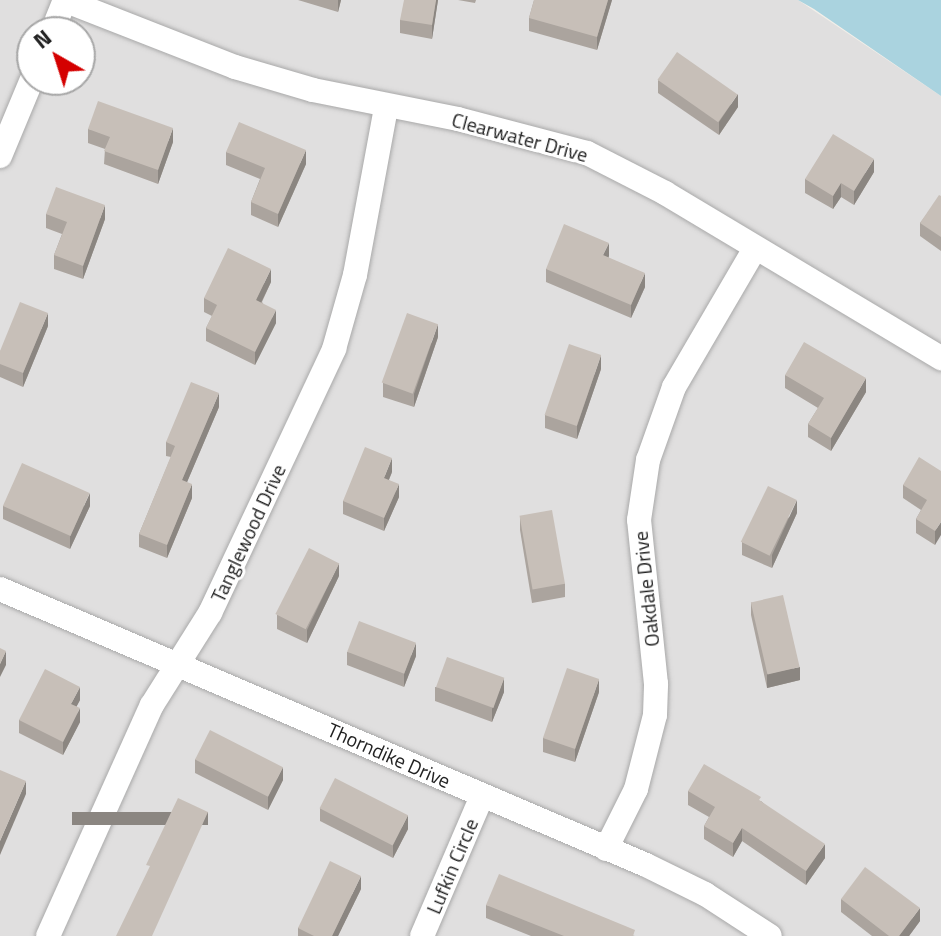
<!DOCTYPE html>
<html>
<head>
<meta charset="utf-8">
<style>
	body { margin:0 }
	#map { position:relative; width:941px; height:936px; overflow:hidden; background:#f2efe9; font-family:"Titillium Web",sans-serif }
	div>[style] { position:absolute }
	.residential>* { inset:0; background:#e0dfdf }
	.water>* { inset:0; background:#aad3df }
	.roads { filter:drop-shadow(0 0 2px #a9a9a9) drop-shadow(0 0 2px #a9a9a9) }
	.minor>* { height:24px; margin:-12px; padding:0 12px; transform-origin:12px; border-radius:12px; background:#fff }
	.wall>* { inset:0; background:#aba49e }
	.shaded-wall>* { inset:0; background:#8b8681; transform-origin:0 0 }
	.building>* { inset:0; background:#c7bfb8; transform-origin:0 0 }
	span { translate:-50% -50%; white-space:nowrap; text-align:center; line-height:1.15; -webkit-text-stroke:6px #fff; paint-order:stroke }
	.street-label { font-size:20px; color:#222 }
	.north { position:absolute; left:16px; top:16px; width:80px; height:80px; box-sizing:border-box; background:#fff; border:2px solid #a7a7a7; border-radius:50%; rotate:321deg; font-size:22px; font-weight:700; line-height:32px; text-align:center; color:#222 }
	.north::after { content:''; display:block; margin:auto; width:28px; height:36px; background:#d40000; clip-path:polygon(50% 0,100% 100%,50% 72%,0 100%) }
</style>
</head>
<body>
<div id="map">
	<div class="residential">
		<i style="clip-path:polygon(evenodd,0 0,798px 0,941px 96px,941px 936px,0 936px,0 0,32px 32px,80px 32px,80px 80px,32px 80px,32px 32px)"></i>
	</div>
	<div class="water">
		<i style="clip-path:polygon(798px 0,941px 0,941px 96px,814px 9px)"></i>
	</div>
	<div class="roads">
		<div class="minor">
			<i style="left:64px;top:0;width:184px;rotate:21.4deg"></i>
			<i style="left:235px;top:67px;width:81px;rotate:16.4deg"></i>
			<i style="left:313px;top:90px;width:148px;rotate:11.3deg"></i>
			<i style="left:458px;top:119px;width:133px;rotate:14.8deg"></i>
			<i style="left:587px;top:153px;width:88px;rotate:27.1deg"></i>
			<i style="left:665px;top:193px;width:322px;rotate:30.9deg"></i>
			<i style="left:52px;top:32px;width:35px;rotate:-68deg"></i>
			<i style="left:0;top:156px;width:83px;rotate:-67.4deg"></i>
			<i style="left:0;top:589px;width:702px;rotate:23.13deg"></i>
			<i style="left:646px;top:865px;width:66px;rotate:26.2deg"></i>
			<i style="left:705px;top:894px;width:77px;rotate:32.9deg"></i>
			<i style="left:606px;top:849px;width:67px;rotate:-63.4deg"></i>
			<i style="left:636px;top:789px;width:76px;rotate:-75.6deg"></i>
			<i style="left:655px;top:715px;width:31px;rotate:-88deg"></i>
			<i style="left:656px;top:684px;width:165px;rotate:-95.9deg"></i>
			<i style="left:639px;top:520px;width:61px;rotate:-81.5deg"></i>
			<i style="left:648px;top:460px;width:77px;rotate:-70.4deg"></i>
			<i style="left:674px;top:387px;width:159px;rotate:-59.7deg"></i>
			<i style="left:48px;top:936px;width:253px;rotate:-65.8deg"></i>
			<i style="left:152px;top:705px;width:109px;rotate:-57.8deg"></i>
			<i style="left:210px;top:613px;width:292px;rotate:-64.8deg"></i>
			<i style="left:334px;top:349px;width:77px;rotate:-74.2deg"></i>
			<i style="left:355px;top:275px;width:171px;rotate:-79.5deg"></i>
			<i style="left:422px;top:936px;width:152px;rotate:-66.8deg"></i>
		</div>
	</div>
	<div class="wall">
		<i style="clip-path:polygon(298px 0,341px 0,338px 12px)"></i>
		<i style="clip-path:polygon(438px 0,432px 39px,400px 33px,400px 20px)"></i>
		<i style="clip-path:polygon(458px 0,476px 0,475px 3px)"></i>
		<i style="clip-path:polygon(534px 0,612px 0,597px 50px,529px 31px,529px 18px)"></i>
		<i style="clip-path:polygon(658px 80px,738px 107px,719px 135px,658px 93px)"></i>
		<i style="clip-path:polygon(88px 129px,173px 142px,158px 184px,104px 164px,105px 149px,88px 143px)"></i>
		<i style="clip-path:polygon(226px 152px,306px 164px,278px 227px,251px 215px,251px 202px,260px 179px,226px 165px)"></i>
		<i style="clip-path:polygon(874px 172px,854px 205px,841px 197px,833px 209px,805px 193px,805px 179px)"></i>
		<i style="clip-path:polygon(941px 196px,941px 251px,920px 236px,920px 223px)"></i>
		<i style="clip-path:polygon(46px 214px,105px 219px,83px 279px,54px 269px,54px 255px,62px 234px,46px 228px)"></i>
		<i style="clip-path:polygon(609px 256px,608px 257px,645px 287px,631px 318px,546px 282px,546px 269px)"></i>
		<i style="clip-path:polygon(271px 282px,262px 302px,276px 323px,255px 365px,206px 341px,206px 328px,212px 316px,204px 312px,204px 298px)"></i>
		<i style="clip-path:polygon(48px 326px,23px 387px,0 377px,0 351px)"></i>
		<i style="clip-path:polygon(438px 337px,414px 407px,383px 397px,383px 383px)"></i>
		<i style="clip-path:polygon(601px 369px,577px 439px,545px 428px,545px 415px)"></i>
		<i style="clip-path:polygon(785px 375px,866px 392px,831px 451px,808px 437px,808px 424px,818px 408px,785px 388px)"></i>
		<i style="clip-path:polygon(219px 407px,187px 482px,192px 498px,167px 558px,139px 547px,139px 534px,171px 457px,166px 456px,166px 442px)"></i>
		<i style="clip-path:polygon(941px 471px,935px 545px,916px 533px,916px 519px,921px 510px,903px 498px,903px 485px)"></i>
		<i style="clip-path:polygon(392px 472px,389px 480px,399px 497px,384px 531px,343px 514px,343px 501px)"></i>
		<i style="clip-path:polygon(3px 506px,90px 506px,70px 549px,3px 519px)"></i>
		<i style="clip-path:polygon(797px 513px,772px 568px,742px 555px,742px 542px)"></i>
		<i style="clip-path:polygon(520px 516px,565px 584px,565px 597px,532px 603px,520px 530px)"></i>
		<i style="clip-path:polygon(339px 576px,307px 643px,277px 629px,277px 615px)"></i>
		<i style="clip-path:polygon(751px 602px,800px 680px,767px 688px,751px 615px)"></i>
		<i style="clip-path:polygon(347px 652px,416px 656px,404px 687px,347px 665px)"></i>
		<i style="clip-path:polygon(435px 687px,504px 692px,492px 722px,435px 701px)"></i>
		<i style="clip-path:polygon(599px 692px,575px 762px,543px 752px,543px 738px)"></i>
		<i style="clip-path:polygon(80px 700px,76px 707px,80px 722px,63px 755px,19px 733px,19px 720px)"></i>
		<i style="clip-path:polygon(195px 759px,283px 780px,268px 810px,195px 773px)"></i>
		<i style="clip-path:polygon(688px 791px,761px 801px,825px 858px,806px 885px,742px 841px,733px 857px,704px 839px,704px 826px,709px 817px,688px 805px)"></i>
		<i style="clip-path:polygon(320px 808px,408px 829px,393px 858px,320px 821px)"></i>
		<i style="clip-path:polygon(361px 889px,338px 936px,298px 936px,298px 928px)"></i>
		<i style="clip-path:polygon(841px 899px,920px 921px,909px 936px,872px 936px,841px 912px)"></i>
		<i style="clip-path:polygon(486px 905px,635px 936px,531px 936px,486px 918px)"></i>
	</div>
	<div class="shaded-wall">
		<i style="clip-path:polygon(338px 0,341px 0,338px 12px)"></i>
		<i style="clip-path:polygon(436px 0,438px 0,432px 39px,432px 25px)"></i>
		<i style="clip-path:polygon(608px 0,612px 0,597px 50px,597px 37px)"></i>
		<i style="clip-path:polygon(738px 94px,738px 107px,719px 135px,719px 122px)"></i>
		<i style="clip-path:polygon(173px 128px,173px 142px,158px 184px,158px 170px)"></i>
		<i style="clip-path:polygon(306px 150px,306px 164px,278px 227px,278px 214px)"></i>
		<i style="clip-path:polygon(874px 159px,874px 172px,854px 205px,854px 191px)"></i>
		<i style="clip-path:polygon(841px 183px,841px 197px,833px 209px,833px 196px)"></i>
		<i style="clip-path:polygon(105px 205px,105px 219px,83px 279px,83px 266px)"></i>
		<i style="clip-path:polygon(609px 243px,609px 256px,603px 269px,603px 255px)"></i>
		<i style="clip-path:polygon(271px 269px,271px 282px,256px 313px,256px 300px)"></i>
		<i style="clip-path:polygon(645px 273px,645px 287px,631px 318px,631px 305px)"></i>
		<i style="clip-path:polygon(276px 310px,276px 323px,255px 365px,255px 352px)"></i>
		<i style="clip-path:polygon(48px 313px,48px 326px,23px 387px,23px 373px)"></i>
		<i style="clip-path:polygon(438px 324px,438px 337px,414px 407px,414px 394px)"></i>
		<i style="clip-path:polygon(601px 355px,601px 369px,577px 439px,577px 426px)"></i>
		<i style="clip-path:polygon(866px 378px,866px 392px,831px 451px,831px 438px)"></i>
		<i style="clip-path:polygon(219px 393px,219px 407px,182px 494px,182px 480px)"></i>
		<i style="clip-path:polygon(392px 458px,392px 472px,384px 491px,384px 478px)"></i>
		<i style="clip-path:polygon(192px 484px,192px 498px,167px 558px,167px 545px)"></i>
		<i style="clip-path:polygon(399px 484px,399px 497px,384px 531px,384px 518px)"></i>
		<i style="clip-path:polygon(90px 493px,90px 506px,70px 549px,70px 536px)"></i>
		<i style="clip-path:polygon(797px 500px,797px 513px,772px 568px,772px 555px)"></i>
		<i style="clip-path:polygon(941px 522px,941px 535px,935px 545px,935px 531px)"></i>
		<i style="clip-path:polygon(339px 563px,339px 576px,307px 643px,307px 630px)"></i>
		<i style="clip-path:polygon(416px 643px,416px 656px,404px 687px,404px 674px)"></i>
		<i style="clip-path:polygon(6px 651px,6px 665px,0 677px,0 664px)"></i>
		<i style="clip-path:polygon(800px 667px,800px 680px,767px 688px,767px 674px)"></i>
		<i style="clip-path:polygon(504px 678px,504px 692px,492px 722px,492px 709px)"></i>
		<i style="clip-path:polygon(599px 679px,599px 692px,575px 762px,575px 749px)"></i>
		<i style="clip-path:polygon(80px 687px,80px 700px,71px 717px,71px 704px)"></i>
		<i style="clip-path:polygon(80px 708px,80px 722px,63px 755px,63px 742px)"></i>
		<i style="clip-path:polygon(283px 767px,283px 780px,268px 810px,268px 796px)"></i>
		<i style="clip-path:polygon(26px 781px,26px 794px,0 855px,0 841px)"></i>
		<i style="left:208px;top:812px;width:13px;height:136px;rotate:90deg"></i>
		<i style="clip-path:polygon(408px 815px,408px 829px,393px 858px,393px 845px)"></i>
		<i style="clip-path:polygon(742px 828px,742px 841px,733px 857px,733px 843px)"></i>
		<i style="clip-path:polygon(825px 844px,825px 858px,806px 885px,806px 871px)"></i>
		<i style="clip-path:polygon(361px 876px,361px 889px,338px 936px,332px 936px)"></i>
		<i style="clip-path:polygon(920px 908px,920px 921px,909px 936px,899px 936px)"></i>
	</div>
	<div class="building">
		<i style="clip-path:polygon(404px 0,436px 0,432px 25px,400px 20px)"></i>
		<i style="clip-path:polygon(534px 0,608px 0,597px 37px,529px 18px)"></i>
		<i style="left:677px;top:52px;width:74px;height:34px;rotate:35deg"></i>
		<i style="clip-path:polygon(98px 101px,173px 128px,158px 170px,104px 151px,110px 137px,88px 129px)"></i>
		<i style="clip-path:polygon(239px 122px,306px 150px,278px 214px,251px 202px,265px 168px,226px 152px)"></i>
		<i style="clip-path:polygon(833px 134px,874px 159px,854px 191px,841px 183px,833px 196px,805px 179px)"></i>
		<i style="clip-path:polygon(56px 187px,105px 205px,83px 266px,54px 255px,67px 222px,46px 214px)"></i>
		<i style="clip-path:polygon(939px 195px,941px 196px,941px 237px,920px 223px)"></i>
		<i style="clip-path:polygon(564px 224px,609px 243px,603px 255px,645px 273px,631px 305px,546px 269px)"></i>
		<i style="clip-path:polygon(228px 248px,271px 269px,256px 300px,276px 310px,255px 352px,206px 328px,217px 305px,204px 298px)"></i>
		<i style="clip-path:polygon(20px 302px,48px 313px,23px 373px,0 364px,0 351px)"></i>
		<i style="left:407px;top:313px;width:33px;height:74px;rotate:20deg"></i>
		<i style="clip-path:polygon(804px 342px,866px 378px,831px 438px,808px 424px,824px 398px,785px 375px)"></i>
		<i style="left:569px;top:344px;width:34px;height:75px;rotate:19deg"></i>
		<i style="clip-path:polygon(191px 382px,219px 393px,182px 480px,192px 484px,167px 545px,139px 534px,175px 446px,166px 442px)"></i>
		<i style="clip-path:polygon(365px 447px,392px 458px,384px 478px,399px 484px,384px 518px,343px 501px)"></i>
		<i style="clip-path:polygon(919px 457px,941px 471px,941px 522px,935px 531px,916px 519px,927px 500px,903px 485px)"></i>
		<i style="left:22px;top:463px;width:74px;height:47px;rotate:24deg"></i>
		<i style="left:768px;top:486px;width:32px;height:62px;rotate:26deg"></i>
		<i style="left:552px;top:510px;width:75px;height:33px;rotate:80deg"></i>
		<i style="left:309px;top:548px;width:34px;height:74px;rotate:27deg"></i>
		<i style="left:783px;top:595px;width:74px;height:33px;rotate:77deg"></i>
		<i style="left:359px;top:621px;width:61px;height:33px;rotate:21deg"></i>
		<i style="clip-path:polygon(0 648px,6px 651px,0 664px)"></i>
		<i style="left:447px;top:657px;width:61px;height:32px;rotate:20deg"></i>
		<i style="left:567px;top:668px;width:34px;height:74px;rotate:19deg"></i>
		<i style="clip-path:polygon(45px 669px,80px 687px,71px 704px,80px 708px,63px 742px,19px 720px)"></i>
		<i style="left:210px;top:730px;width:82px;height:33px;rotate:27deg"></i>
		<i style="clip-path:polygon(704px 764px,761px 797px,759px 800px,825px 844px,806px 871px,742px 828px,733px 843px,704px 826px,715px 807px,688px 791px)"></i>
		<i style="clip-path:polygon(0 770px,26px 781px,0 841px)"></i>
		<i style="left:335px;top:778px;width:82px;height:34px;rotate:27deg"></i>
		<i style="clip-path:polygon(178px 798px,208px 812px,152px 936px,116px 936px,150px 866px,146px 865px)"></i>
		<i style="clip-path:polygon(330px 861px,361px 876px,332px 936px,314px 936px,298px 928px)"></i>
		<i style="clip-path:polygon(865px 867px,920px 908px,899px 936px,889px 936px,841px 899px)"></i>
		<i style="clip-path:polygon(499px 874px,635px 930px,633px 936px,564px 936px,486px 905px)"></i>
	</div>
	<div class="street-label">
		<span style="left:520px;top:137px;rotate:15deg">Clearwater Drive</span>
		<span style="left:248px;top:533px;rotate:-65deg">Tanglewood Drive</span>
		<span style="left:646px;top:589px;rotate:-96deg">Oakdale Drive</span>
		<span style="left:389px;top:755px;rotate:24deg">Thorndike Drive</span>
		<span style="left:452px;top:866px;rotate:-67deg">Lufkin Circle</span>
	</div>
	<div class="north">N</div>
</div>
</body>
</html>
